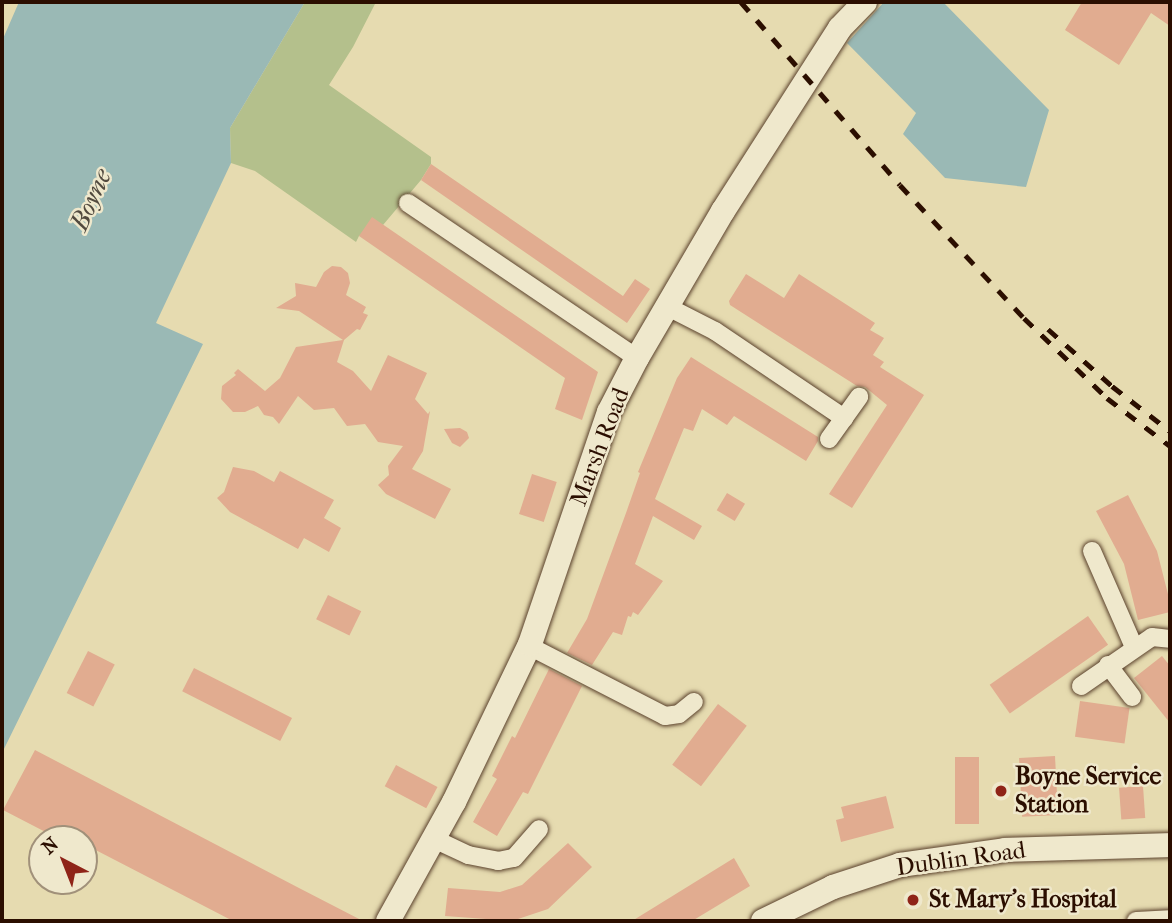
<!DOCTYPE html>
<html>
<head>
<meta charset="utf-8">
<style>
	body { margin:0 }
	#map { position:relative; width:1172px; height:923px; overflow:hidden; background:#e6dbb0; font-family:"IM FELL French Canon",serif }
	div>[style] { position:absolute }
	.green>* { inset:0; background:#b4c08c }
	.water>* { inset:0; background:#9ab9b5 }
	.building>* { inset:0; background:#e1ac90; transform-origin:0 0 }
	.roads { filter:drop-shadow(0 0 2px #5a412c) drop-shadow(0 0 2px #5a412c) }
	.street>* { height:18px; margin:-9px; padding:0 9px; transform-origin:9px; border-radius:9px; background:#efe8cc }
	.secondary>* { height:24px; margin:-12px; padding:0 12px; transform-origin:12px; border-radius:12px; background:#efe8cc }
	.rail>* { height:5px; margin-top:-2.5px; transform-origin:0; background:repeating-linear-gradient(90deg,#2b0e00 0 12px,transparent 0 24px) }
	.dots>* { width:19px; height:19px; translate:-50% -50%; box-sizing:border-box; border:4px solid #efe8cc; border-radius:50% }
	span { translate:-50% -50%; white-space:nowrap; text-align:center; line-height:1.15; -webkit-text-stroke:5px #efe8cc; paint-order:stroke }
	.street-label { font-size:24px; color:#2b0e00 }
	.poi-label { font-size:24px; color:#2b0e00; font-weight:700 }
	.left { translate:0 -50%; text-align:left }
	.water-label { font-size:26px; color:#524a3f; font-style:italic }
	.frame { position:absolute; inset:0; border:4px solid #2b0e00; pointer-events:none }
	.north { position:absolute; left:28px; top:825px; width:70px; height:70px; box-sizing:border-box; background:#efe8cc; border:2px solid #a1917a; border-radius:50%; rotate:318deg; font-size:19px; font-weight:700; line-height:28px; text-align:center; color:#2b0e00 }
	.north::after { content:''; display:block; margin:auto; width:24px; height:32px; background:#8f2418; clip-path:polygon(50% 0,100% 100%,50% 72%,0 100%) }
</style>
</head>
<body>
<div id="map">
	<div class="green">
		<i style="clip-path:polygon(305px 2px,376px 2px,353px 47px,329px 85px,431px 157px,431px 164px,421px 180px,383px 225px,359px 236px,356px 242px,255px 171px,231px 163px,230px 128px)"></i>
	</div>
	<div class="water">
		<i style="clip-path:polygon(19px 2px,305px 2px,230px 128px,231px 163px,156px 323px,203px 344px,2px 753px,2px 41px)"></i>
		<i style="clip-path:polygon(884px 2px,943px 2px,1049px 110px,1026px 187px,945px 178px,903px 134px,916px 113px,847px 43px)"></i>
	</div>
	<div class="building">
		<i style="clip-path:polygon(1082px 2px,1170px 2px,1170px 26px,1151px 13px,1119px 65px,1065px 30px)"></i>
		<i style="clip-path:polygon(431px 164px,623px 296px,635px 279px,650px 289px,627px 323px,421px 180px)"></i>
		<i style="clip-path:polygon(372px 217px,598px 372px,582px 420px,555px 409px,565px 378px,359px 236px)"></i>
		<i style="clip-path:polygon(332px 266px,341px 267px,348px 273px,350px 283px,346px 295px,366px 307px,363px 313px,368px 315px,360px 330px,357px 329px,344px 340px,337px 362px,353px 371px,371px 391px,388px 355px,427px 373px,415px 399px,428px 414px,430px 411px,423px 451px,412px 469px,451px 489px,435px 519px,386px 494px,378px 485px,389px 475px,388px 466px,403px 446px,378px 442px,365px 424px,347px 426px,334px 408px,314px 410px,298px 396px,279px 424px,273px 417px,264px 415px,258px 406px,245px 412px,233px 412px,221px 399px,222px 386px,236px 375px,234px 373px,238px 369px,265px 391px,280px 378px,296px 347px,343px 340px,299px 311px,276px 308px,296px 296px,295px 283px,316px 287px,324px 272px)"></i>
		<i style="clip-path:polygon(746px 274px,784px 298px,799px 274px,875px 323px,870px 330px,884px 338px,873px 355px,884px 362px,880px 367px,924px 395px,852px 508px,829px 494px,887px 405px,865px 387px,857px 386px,730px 305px,729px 301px)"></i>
		<i style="clip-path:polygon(691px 357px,818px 437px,818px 441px,806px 461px,734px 416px,727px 425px,702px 409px,693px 431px,684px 428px,655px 499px,702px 526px,694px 540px,653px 516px,635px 564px,663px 581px,638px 615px,633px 612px,631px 617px,628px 616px,622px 635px,613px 632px,592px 665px,567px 653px,587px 619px,626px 513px,640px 473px,638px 472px,677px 378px)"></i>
		<i style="clip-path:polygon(460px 428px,467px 432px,469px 438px,460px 447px,452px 443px,444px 429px)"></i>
		<i style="clip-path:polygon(233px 467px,254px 471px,274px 482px,280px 471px,334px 500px,324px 518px,341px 528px,329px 552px,304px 538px,298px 549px,230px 512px,217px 498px,224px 492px)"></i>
		<i style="left:532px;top:474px;width:26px;height:42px;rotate:18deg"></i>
		<i style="left:727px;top:493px;width:21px;height:20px;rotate:31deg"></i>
		<i style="clip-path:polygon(1128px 495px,1157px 551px,1170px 602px,1170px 612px,1138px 620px,1124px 564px,1096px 511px)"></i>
		<i style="left:328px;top:595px;width:37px;height:27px;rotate:26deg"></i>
		<i style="left:1088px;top:616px;width:35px;height:120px;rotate:55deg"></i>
		<i style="left:88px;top:651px;width:30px;height:47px;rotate:27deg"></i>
		<i style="clip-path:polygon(1162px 656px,1170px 666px,1170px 723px,1134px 678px)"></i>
		<i style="left:194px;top:668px;width:110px;height:26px;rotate:27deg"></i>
		<i style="clip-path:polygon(549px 669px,582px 686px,528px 794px,523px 792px,497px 836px,473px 822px,497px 779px,492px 776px,512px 736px,515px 738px)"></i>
		<i style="left:1080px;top:701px;width:50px;height:36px;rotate:8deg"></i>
		<i style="left:718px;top:704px;width:36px;height:76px;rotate:37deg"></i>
		<i style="clip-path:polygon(35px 750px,299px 888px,363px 921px,233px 921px,84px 844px,84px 839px,59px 839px,3px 810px)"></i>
		<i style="left:1055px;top:756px;width:59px;height:36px;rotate:87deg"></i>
		<i style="left:955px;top:757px;width:24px;height:67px"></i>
		<i style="left:396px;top:765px;width:47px;height:24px;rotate:28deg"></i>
		<i style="left:1143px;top:786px;width:32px;height:24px;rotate:86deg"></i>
		<i style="clip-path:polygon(886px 796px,894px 828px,841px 842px,836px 820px,844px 818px,841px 807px)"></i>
		<i style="clip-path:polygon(568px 843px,592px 867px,548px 909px,512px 921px,445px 916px,448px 888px,500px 892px,522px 885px)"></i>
		<i style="clip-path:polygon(734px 858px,750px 886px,692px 921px,632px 921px)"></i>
	</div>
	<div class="roads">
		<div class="street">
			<i style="left:408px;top:203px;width:277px;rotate:34.1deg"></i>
			<i style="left:666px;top:306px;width:55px;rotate:27deg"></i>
			<i style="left:715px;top:331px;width:156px;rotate:34deg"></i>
			<i style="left:829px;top:439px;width:52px;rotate:-54.5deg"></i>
			<i style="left:1092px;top:551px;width:105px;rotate:66.4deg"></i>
			<i style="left:529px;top:646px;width:153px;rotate:27.2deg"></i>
			<i style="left:665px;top:716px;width:14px;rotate:-8deg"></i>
			<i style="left:679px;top:714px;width:19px;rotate:-39deg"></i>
			<i style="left:1108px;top:665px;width:40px;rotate:53deg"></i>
			<i style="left:1081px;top:686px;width:86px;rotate:-34.6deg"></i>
			<i style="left:1152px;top:637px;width:18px;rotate:6deg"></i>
			<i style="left:434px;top:839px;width:38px;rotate:25deg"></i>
			<i style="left:468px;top:855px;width:31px;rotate:11deg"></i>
			<i style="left:498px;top:861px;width:16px;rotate:-11deg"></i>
			<i style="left:514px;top:858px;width:38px;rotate:-49deg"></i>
			<i style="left:1136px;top:921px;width:34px;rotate:-3deg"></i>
		</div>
		<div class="secondary">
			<i style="left:388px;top:921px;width:136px;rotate:-61deg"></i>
			<i style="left:454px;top:802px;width:175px;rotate:-64.3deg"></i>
			<i style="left:530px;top:644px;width:245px;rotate:-71.2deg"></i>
			<i style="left:609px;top:412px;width:61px;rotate:-62.6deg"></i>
			<i style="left:637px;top:358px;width:170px;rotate:-59.7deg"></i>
			<i style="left:723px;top:211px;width:217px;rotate:-57.4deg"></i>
			<i style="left:840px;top:28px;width:36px;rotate:-46deg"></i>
			<i style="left:763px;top:921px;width:78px;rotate:-25.9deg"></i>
			<i style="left:833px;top:887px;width:71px;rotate:-18.2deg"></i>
			<i style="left:900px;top:865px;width:106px;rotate:-8.1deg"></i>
			<i style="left:1005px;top:850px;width:165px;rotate:-1.7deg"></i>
		</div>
	</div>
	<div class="rail">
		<i style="left:741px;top:2px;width:242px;rotate:49deg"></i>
		<i style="left:900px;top:185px;width:182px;rotate:47deg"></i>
		<i style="left:1024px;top:318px;width:115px;rotate:43.9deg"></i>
		<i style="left:1107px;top:398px;width:79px;rotate:37.3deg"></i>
		<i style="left:1048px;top:329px;width:86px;rotate:41.7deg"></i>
		<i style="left:1112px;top:386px;width:73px;rotate:37.8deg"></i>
	</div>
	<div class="dots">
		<i style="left:1001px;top:791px;background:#8f2418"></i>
		<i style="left:913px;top:900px;background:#8f2418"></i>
	</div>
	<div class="street-label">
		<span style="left:600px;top:447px;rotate:-69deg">Marsh Road</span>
		<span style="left:961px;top:859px;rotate:-8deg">Dublin Road</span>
	</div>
	<div class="poi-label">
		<span class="left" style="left:1015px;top:791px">Boyne Service<br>Station</span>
		<span class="left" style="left:929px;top:900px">St Mary's Hospital</span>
	</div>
	<div class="water-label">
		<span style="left:91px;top:200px;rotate:-66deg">Boyne</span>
	</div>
	<div class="frame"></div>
	<div class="north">N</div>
</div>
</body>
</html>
